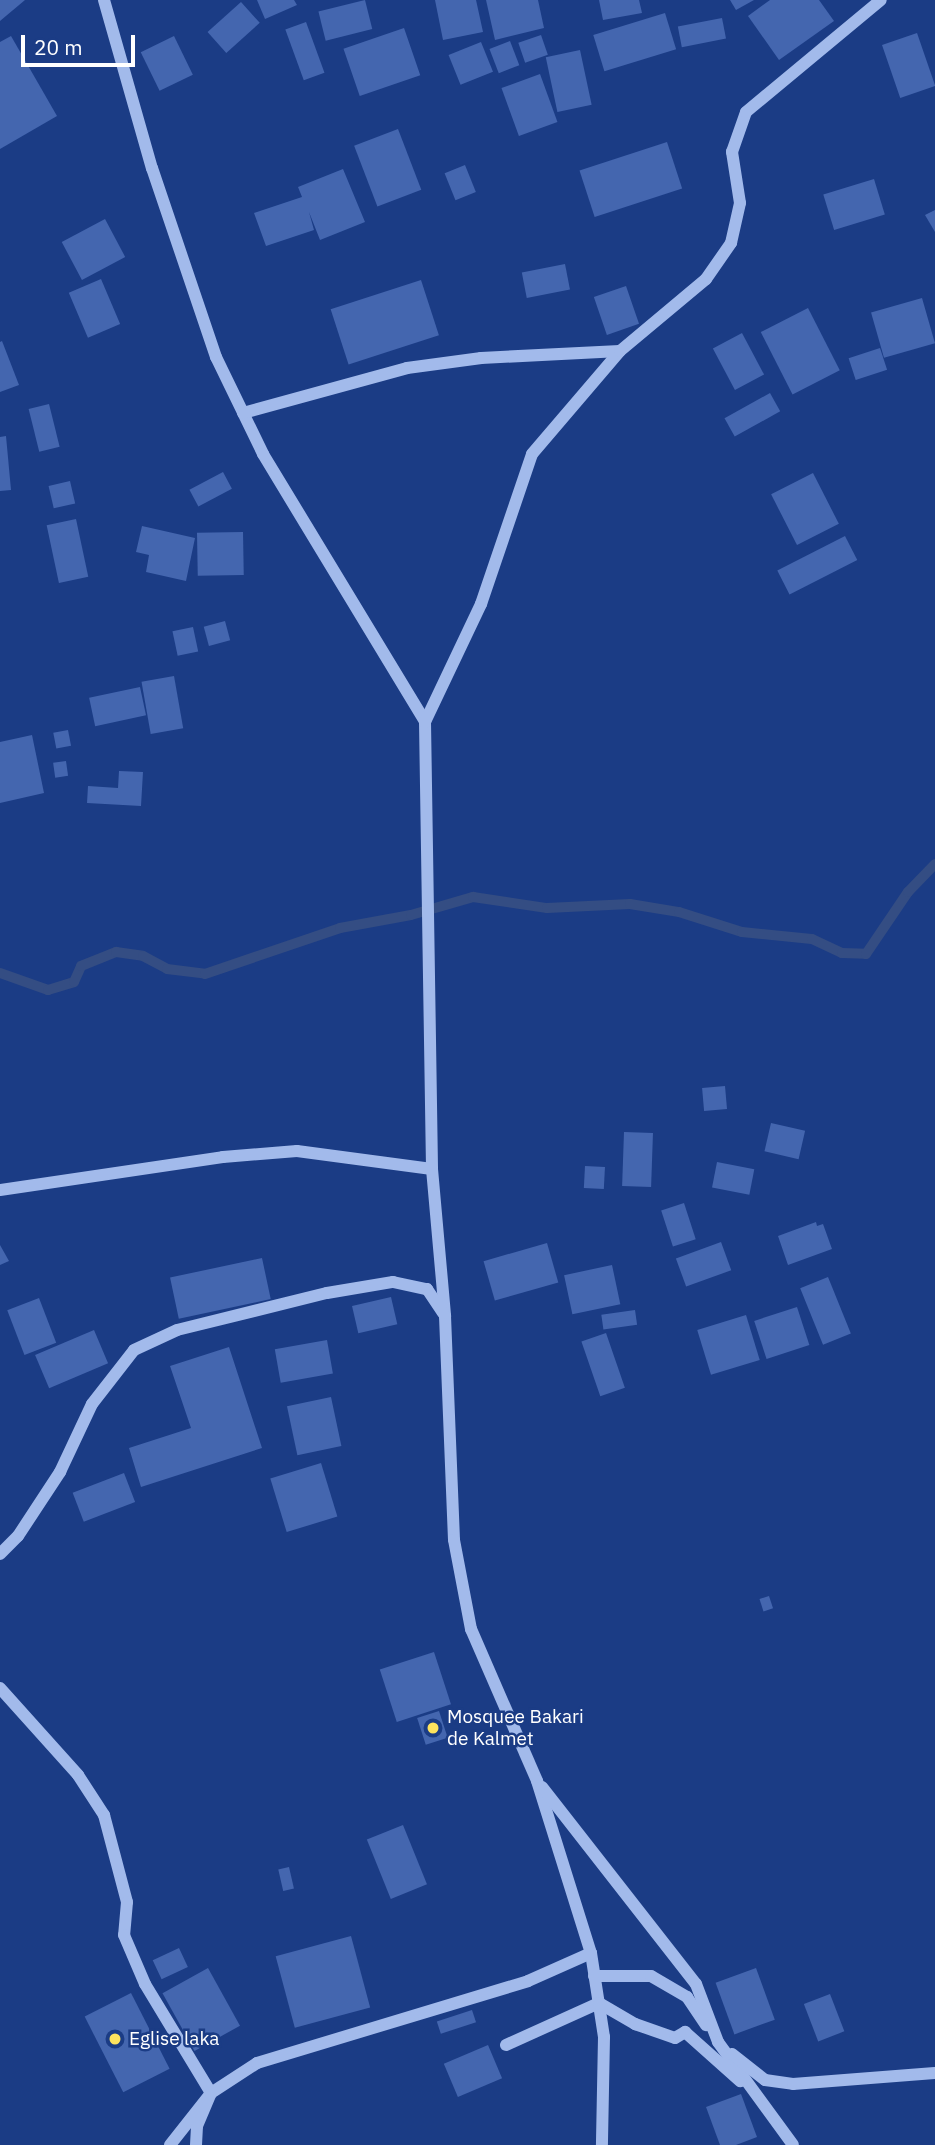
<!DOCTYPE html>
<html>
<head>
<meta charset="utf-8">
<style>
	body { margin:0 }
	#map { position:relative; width:935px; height:2145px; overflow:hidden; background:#1b3c85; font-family:"IBM Plex Sans",sans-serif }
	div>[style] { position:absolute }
	.stream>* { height:10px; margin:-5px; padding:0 5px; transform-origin:5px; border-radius:5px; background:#344d83 }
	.building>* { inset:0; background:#4466af; transform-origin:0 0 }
	.minor>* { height:12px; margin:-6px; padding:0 6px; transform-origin:6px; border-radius:6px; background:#a2baeb }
	.dots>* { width:19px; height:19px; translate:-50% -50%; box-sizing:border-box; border:4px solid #1b3c85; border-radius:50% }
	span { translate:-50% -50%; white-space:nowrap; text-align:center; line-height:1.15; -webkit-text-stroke:5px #1b3c85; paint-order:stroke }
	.poi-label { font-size:19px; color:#fff }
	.left { translate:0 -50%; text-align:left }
	.scale { position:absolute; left:21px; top:35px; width:114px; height:32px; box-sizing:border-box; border:4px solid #fff; border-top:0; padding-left:9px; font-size:21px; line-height:24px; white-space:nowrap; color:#fff; -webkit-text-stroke:5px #1b3c85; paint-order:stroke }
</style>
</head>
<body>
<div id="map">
	<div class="stream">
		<i style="left:0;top:973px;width:51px;rotate:19.5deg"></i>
		<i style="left:48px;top:990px;width:27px;rotate:-17deg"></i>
		<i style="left:74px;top:982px;width:17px;rotate:-66deg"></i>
		<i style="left:81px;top:966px;width:38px;rotate:-22deg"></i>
		<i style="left:116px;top:952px;width:27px;rotate:8deg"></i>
		<i style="left:143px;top:956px;width:27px;rotate:28deg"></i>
		<i style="left:167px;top:969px;width:38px;rotate:7deg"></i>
		<i style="left:205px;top:974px;width:143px;rotate:-18.8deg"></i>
		<i style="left:340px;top:928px;width:72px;rotate:-10.4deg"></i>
		<i style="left:411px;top:915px;width:65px;rotate:-16.2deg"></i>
		<i style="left:473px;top:897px;width:75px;rotate:8.5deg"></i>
		<i style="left:547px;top:908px;width:83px;rotate:-2.8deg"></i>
		<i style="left:630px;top:904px;width:50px;rotate:9.3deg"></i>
		<i style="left:679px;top:912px;width:66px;rotate:17.6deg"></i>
		<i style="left:742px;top:932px;width:70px;rotate:5.7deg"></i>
		<i style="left:812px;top:939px;width:33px;rotate:25deg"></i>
		<i style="left:842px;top:953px;width:24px;rotate:2deg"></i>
		<i style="left:866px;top:954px;width:75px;rotate:-55.9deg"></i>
		<i style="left:908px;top:892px;width:39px;rotate:-46deg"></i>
	</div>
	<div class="building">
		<i style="clip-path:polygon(0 0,25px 0,0 21px)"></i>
		<i style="clip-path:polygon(257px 0,294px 0,297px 5px,265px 19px)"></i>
		<i style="left:365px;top:0;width:30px;height:48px;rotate:76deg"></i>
		<i style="clip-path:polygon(435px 0,476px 0,483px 32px,443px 40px)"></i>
		<i style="clip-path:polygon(486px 0,538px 0,544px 28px,495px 40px)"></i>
		<i style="clip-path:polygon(599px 0,639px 0,642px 13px,603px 20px)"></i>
		<i style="clip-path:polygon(730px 0,754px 0,736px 10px)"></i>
		<i style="clip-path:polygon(770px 0,819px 0,834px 21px,779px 60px,748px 16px)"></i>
		<i style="left:241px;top:2px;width:28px;height:45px;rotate:48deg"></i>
		<i style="left:665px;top:13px;width:38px;height:75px;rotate:73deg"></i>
		<i style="left:722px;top:18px;width:21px;height:45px;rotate:79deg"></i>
		<i style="left:306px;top:22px;width:54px;height:22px;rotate:70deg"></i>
		<i style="left:404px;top:28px;width:50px;height:64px;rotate:71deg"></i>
		<i style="left:917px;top:33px;width:56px;height:37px;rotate:71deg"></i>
		<i style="left:541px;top:35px;width:21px;height:24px;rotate:71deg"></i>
		<i style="clip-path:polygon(11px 36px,57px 116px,0 149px,0 42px)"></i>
		<i style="left:174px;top:36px;width:43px;height:37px;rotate:64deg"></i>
		<i style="left:510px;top:41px;width:26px;height:22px;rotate:69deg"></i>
		<i style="left:481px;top:42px;width:32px;height:35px;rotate:68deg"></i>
		<i style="left:580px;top:50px;width:56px;height:35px;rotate:78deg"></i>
		<i style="left:540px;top:74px;width:51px;height:41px;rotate:70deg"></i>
		<i style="left:398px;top:129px;width:65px;height:47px;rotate:69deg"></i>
		<i style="left:667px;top:142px;width:49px;height:92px;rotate:72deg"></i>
		<i style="left:465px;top:165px;width:29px;height:22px;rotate:68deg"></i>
		<i style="clip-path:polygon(343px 169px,365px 222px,320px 240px,309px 212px,314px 230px,266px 246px,254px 213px,302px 197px,298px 187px)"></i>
		<i style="left:874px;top:179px;width:37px;height:53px;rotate:73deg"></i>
		<i style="clip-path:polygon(935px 210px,935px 232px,925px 215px)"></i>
		<i style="left:105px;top:219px;width:43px;height:49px;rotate:62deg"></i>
		<i style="left:565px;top:264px;width:26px;height:44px;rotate:79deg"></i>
		<i style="left:101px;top:279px;width:49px;height:35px;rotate:67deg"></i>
		<i style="left:421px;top:280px;width:58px;height:95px;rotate:72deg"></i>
		<i style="left:626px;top:286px;width:40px;height:34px;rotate:71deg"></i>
		<i style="left:922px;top:298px;width:47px;height:53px;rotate:74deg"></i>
		<i style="left:808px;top:308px;width:70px;height:53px;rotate:63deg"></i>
		<i style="left:742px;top:333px;width:47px;height:33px;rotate:62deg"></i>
		<i style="clip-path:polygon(2px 341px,19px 385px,0 392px,0 342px)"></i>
		<i style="left:880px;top:348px;width:23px;height:33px;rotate:72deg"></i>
		<i style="left:770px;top:393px;width:21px;height:52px;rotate:61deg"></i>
		<i style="left:49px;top:404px;width:44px;height:21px;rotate:76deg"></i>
		<i style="clip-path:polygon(6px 436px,11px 490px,0 491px,0 437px)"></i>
		<i style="left:223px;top:472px;width:19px;height:38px;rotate:62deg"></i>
		<i style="left:813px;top:473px;width:57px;height:47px;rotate:63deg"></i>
		<i style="left:70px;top:481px;width:23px;height:22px;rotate:77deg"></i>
		<i style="left:76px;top:519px;width:59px;height:30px;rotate:78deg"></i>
		<i style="clip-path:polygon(142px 526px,195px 538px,186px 581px,146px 572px,149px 555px,136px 552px)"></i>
		<i style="left:243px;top:532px;width:43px;height:46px;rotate:89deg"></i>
		<i style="left:845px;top:536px;width:27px;height:76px;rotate:63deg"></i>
		<i style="left:225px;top:621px;width:20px;height:22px;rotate:75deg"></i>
		<i style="left:193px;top:627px;width:25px;height:21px;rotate:78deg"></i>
		<i style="left:174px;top:676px;width:53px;height:33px;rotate:80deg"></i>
		<i style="left:140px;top:687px;width:29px;height:52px;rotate:78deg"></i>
		<i style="left:68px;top:730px;width:16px;height:15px;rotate:79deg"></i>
		<i style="clip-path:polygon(32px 735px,44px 793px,0 803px,0 742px)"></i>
		<i style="left:66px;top:761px;width:15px;height:13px;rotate:82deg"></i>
		<i style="clip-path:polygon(119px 771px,143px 772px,141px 806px,87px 803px,88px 786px,118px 788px)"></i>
		<i style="left:725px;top:1086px;width:23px;height:23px;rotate:85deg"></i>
		<i style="left:771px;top:1123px;width:35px;height:29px;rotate:13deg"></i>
		<i style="left:624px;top:1132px;width:29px;height:54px;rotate:2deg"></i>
		<i style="left:717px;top:1162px;width:38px;height:26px;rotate:11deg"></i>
		<i style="left:585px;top:1166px;width:20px;height:22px;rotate:3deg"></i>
		<i style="left:684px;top:1203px;width:38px;height:24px;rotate:72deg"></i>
		<i style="clip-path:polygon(816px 1222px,817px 1226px,823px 1224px,832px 1249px,788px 1265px,778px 1236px)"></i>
		<i style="left:721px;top:1242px;width:30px;height:48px;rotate:70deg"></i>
		<i style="left:547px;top:1243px;width:41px;height:66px;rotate:74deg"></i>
		<i style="clip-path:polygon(0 1245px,9px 1261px,0 1265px)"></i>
		<i style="left:262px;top:1258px;width:42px;height:94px;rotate:78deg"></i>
		<i style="left:612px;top:1265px;width:40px;height:49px;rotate:78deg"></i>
		<i style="left:828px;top:1277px;width:61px;height:30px;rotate:68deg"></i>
		<i style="left:391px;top:1297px;width:28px;height:40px;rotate:77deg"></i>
		<i style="left:39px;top:1298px;width:48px;height:34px;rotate:69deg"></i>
		<i style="left:797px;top:1307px;width:40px;height:45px;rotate:72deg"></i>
		<i style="left:635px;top:1310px;width:15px;height:34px;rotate:82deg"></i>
		<i style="left:746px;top:1315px;width:47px;height:51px;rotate:73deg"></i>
		<i style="left:94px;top:1330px;width:36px;height:64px;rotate:67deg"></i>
		<i style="left:606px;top:1333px;width:58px;height:26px;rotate:71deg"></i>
		<i style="left:327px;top:1340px;width:34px;height:53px;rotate:80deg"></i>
		<i style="clip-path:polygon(229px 1347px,262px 1448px,141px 1487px,129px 1448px,191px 1428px,170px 1366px)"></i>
		<i style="left:331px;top:1397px;width:50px;height:45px;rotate:78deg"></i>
		<i style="left:321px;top:1463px;width:56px;height:53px;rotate:73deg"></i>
		<i style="left:124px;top:1473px;width:31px;height:55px;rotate:69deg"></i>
		<i style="left:769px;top:1596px;width:13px;height:10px;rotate:72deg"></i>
		<i style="left:434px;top:1652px;width:55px;height:57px;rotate:72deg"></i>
		<i style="left:439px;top:1711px;width:28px;height:23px;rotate:72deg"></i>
		<i style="left:403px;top:1825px;width:64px;height:39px;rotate:68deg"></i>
		<i style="left:289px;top:1867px;width:22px;height:11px;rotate:77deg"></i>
		<i style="left:351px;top:1936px;width:74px;height:78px;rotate:75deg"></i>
		<i style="left:179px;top:1948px;width:21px;height:29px;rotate:65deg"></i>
		<i style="left:208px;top:1968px;width:66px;height:52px;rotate:61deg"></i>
		<i style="left:756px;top:1968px;width:55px;height:43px;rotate:70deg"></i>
		<i style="left:131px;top:1993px;width:85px;height:52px;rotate:63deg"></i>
		<i style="left:830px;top:1994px;width:40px;height:28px;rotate:69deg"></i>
		<i style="left:472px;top:2010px;width:13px;height:37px;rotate:72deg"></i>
		<i style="left:488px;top:2045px;width:36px;height:48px;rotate:67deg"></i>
		<i style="clip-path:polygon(741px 2094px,757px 2137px,736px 2145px,720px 2145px,706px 2107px)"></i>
	</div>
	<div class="minor">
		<i style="left:104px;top:0;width:175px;rotate:74.1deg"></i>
		<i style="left:152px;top:168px;width:200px;rotate:71.3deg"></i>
		<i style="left:216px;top:357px;width:108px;rotate:64.1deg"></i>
		<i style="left:263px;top:454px;width:313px;rotate:58.8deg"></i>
		<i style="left:425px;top:722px;width:447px;rotate:89.1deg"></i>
		<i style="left:432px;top:1169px;width:148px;rotate:84.9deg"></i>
		<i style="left:445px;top:1316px;width:224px;rotate:87.7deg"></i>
		<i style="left:454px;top:1540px;width:91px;rotate:79.2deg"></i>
		<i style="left:471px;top:1629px;width:166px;rotate:66.5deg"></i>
		<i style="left:537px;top:1781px;width:180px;rotate:72.6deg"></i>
		<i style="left:591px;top:1953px;width:85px;rotate:81.2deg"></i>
		<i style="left:604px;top:2037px;width:108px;rotate:91.1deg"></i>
		<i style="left:243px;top:413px;width:170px;rotate:-15.3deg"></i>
		<i style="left:407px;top:368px;width:75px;rotate:-7.7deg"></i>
		<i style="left:481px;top:358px;width:139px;rotate:-2.9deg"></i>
		<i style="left:425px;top:722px;width:131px;rotate:-64.6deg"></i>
		<i style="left:481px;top:604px;width:158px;rotate:-71.2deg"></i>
		<i style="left:532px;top:454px;width:135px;rotate:-49.5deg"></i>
		<i style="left:620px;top:351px;width:112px;rotate:-39.9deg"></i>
		<i style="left:706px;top:279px;width:44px;rotate:-55.2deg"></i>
		<i style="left:731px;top:243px;width:41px;rotate:-77.3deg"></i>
		<i style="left:740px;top:203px;width:52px;rotate:-98.9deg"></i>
		<i style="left:732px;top:152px;width:42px;rotate:-70.7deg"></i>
		<i style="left:746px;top:112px;width:175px;rotate:-39.7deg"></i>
		<i style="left:0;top:1190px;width:225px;rotate:-8.4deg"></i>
		<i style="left:223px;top:1157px;width:74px;rotate:-4.6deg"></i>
		<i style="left:297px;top:1151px;width:136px;rotate:7.6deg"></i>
		<i style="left:0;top:1554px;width:25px;rotate:-45deg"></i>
		<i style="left:18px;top:1536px;width:77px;rotate:-56.7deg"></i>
		<i style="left:60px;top:1472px;width:75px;rotate:-64.8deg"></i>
		<i style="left:92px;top:1404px;width:68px;rotate:-52.1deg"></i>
		<i style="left:134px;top:1350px;width:47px;rotate:-24.9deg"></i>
		<i style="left:177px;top:1330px;width:154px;rotate:-13.9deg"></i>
		<i style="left:327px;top:1293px;width:67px;rotate:-9.5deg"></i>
		<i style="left:393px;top:1282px;width:35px;rotate:12deg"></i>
		<i style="left:427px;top:1289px;width:29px;rotate:56deg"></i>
		<i style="left:0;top:1688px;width:117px;rotate:48.1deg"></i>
		<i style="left:78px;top:1775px;width:48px;rotate:57deg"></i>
		<i style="left:104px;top:1815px;width:90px;rotate:75.2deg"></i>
		<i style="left:127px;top:1902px;width:33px;rotate:95deg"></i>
		<i style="left:124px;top:1935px;width:53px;rotate:66.8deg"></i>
		<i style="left:145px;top:1984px;width:127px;rotate:58.8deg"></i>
		<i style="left:211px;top:2093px;width:36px;rotate:113deg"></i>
		<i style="left:197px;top:2126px;width:19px;rotate:93deg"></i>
		<i style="left:542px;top:1787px;width:250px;rotate:52deg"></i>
		<i style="left:696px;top:1984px;width:62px;rotate:69.2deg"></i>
		<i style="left:718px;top:2042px;width:127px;rotate:53.9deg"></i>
		<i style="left:594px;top:1976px;width:57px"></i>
		<i style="left:651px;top:1976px;width:42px;rotate:30.3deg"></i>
		<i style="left:687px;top:1997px;width:34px;rotate:56deg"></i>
		<i style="left:506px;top:2045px;width:102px;rotate:-24.3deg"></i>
		<i style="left:599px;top:2003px;width:42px;rotate:30.3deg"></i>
		<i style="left:635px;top:2024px;width:42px;rotate:19.3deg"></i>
		<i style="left:675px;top:2038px;width:12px;rotate:-31deg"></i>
		<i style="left:685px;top:2032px;width:74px;rotate:41.7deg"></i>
		<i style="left:732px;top:2054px;width:42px;rotate:38.2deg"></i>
		<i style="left:765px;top:2080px;width:28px;rotate:8deg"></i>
		<i style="left:793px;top:2084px;width:142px;rotate:-4.4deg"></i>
		<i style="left:170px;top:2145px;width:66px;rotate:-51.7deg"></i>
		<i style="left:211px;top:2093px;width:55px;rotate:-33.1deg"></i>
		<i style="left:257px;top:2063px;width:283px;rotate:-16.8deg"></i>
		<i style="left:528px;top:1981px;width:69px;rotate:-24deg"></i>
	</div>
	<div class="dots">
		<i style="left:433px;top:1728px;background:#fde35e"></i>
		<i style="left:115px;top:2039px;background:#fde35e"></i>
	</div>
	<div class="poi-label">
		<span class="left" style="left:447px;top:1728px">Mosquee Bakari<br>de Kalmet</span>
		<span class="left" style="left:129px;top:2039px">Eglise laka</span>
	</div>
	<div class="scale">20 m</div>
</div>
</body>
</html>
